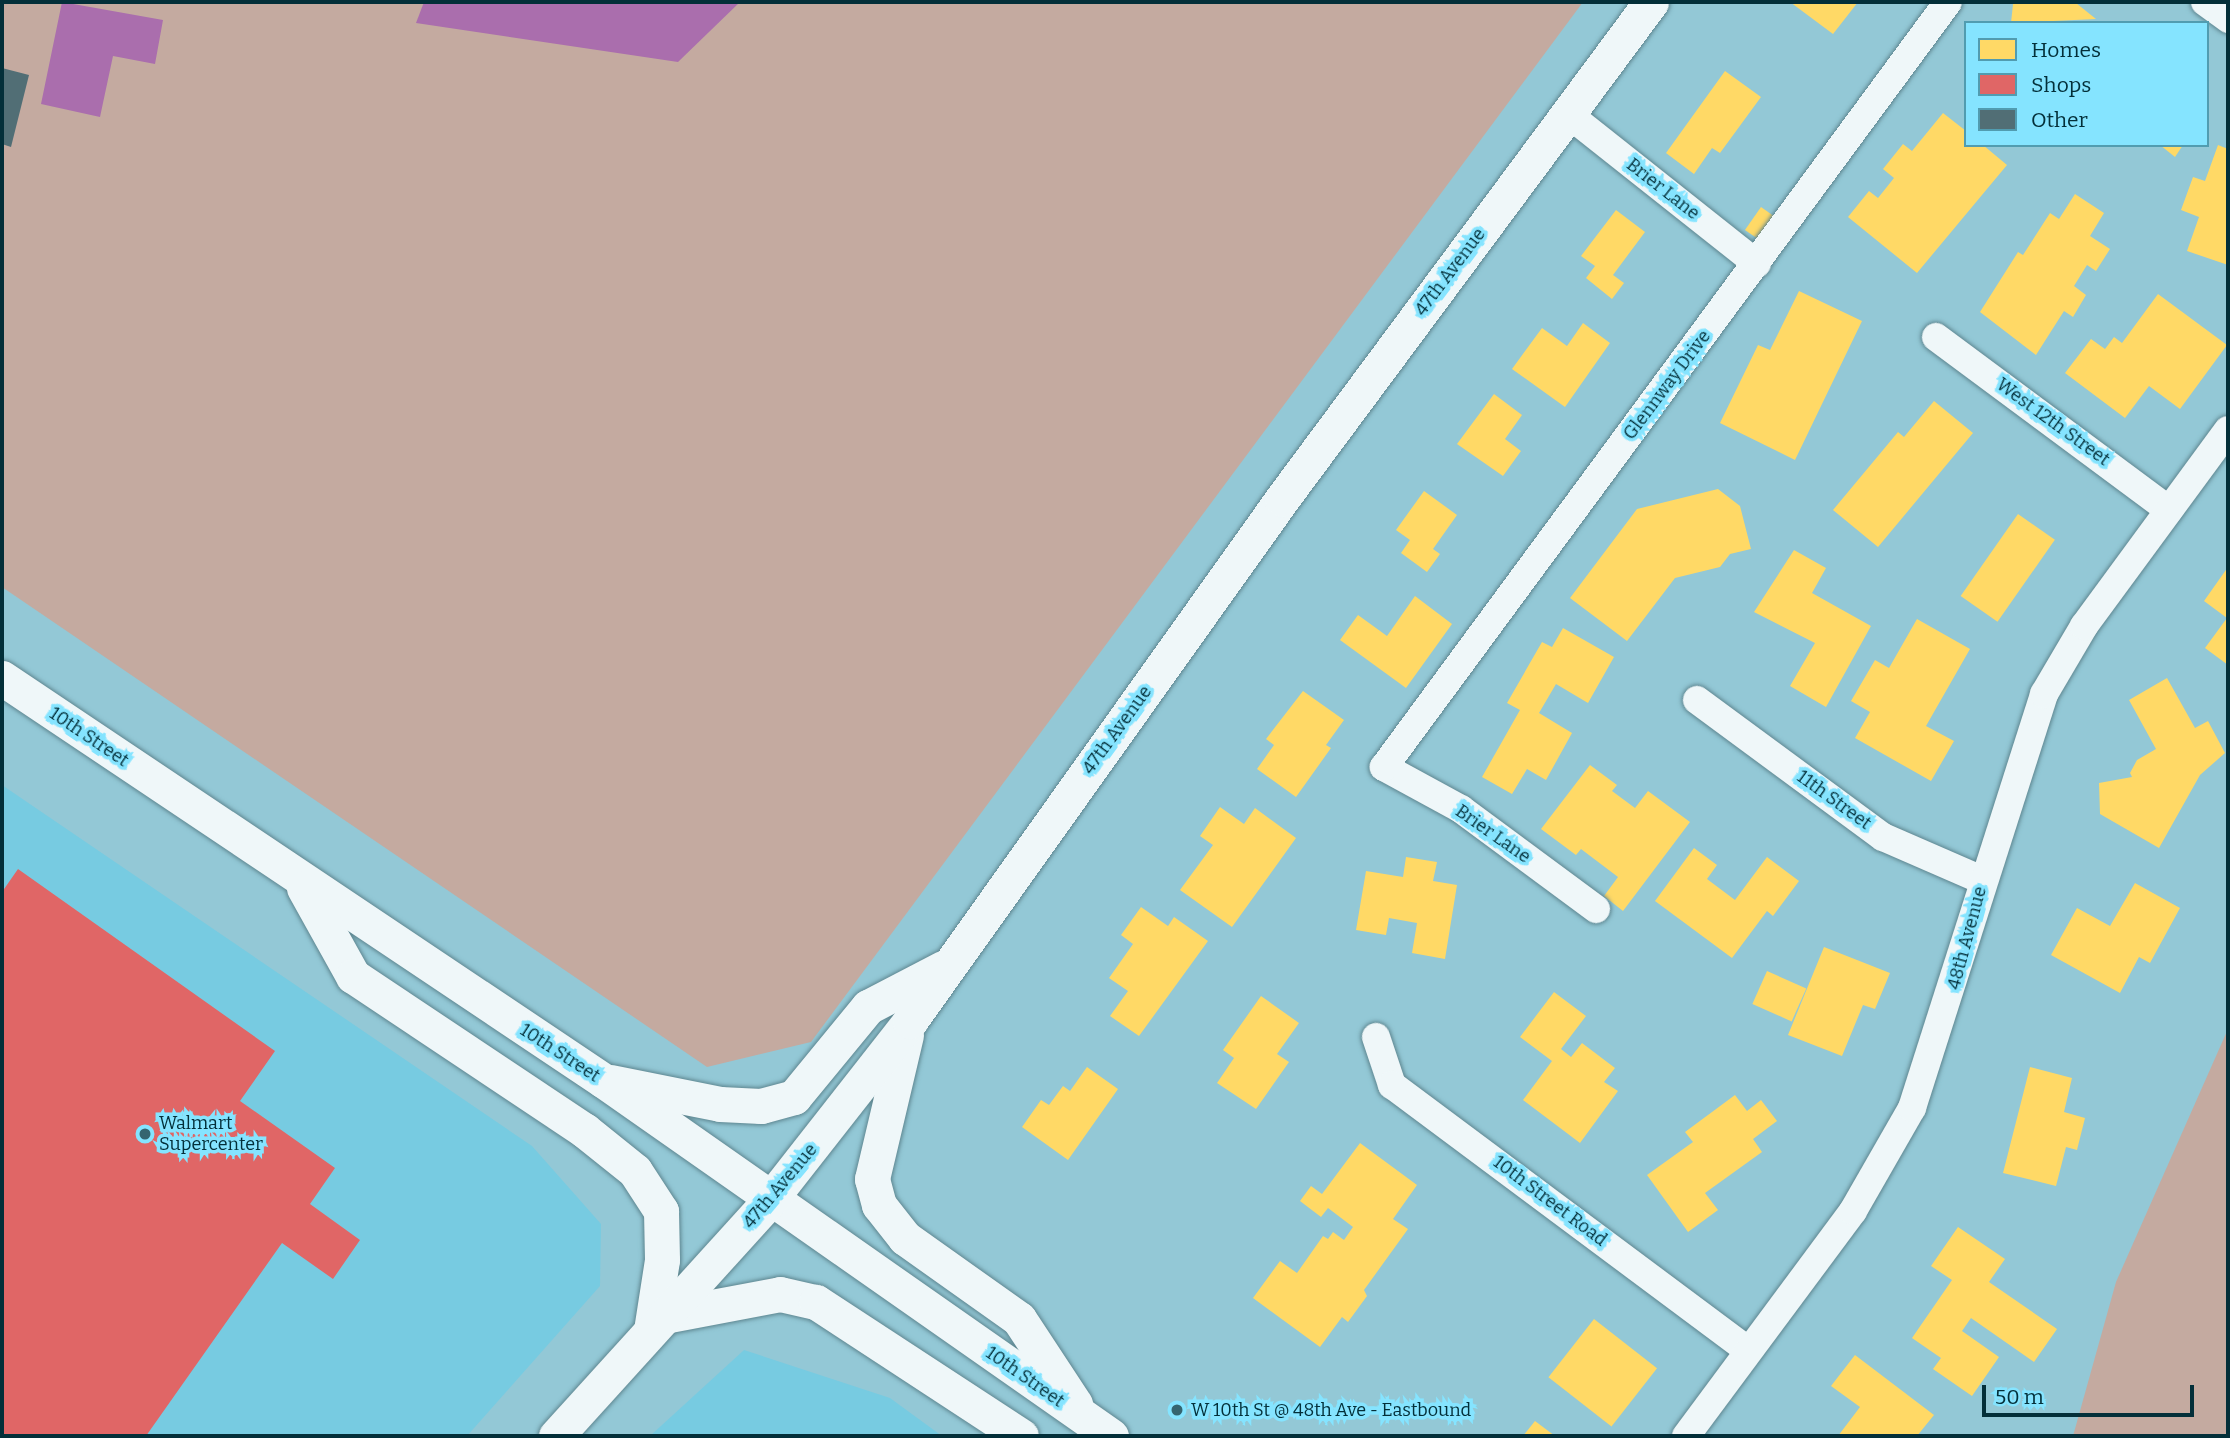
<!DOCTYPE html>
<html>
<head>
<meta charset="utf-8">
<style>
	body { margin:0 }
	#map { position:relative; width:2230px; height:1438px; overflow:hidden; background:#93c8d6; font-family:Bitter,serif }
	div>[style] { position:absolute }
	.built>* { inset:0; background:#77cbe1 }
	.green>* { inset:0; background:#c4aaa0 }
	.water>* { inset:0; background:#aa6ead }
	.homes>* { inset:0; background:#ffd966; transform-origin:0 0 }
	.shops>* { inset:0; background:#e06666 }
	.building>* { inset:0; background:#516e75 }
	.roads { filter:drop-shadow(0 0 2px #5e8690) drop-shadow(0 0 2px #5e8690) }
	.minor>* { height:28px; margin:-14px; padding:0 14px; transform-origin:14px; border-radius:14px; background:#eff7f9 }
	.major>* { height:35px; margin:-17.5px; padding:0 17.5px; transform-origin:17.5px; border-radius:17.5px; background:#eff7f9 }
	.dots>* { width:19px; height:19px; translate:-50% -50%; box-sizing:border-box; border:4px solid #85e4ff; border-radius:50% }
	span { translate:-50% -50%; white-space:nowrap; text-align:center; line-height:1.15; -webkit-text-stroke:7px #85e4ff; paint-order:stroke }
	.street-label { font-size:18px; color:#032f39 }
	.poi-label { font-size:18px; color:#032f39 }
	.left { translate:0 -50%; text-align:left }
	.frame { position:absolute; inset:0; border:4px solid #032f39; pointer-events:none }
	.legend { position:absolute; left:1964px; top:21px; width:245px; height:126px; box-sizing:border-box; background:#85e4ff; border:2px solid #519cb0; margin:0; padding:9px 12px; list-style:none; font-size:21px; color:#032f39 }
	.legend li { display:flex; align-items:center; gap:14px; height:35px }
	.legend b { width:35px; border:2px solid #519cb0 }
	.scale { position:absolute; left:1982px; top:1385px; width:212px; height:32px; box-sizing:border-box; border:4px solid #032f39; border-top:0; padding-left:9px; font-size:21px; line-height:24px; white-space:nowrap; color:#032f39; -webkit-text-stroke:5px #85e4ff; paint-order:stroke }
</style>
</head>
<body>
<div id="map">
	<div class="built">
		<i style="clip-path:polygon(2px 785px,532px 1146px,601px 1224px,600px 1286px,467px 1436px,2px 1436px)"></i>
		<i style="clip-path:polygon(744px 1350px,890px 1398px,942px 1436px,650px 1436px)"></i>
	</div>
	<div class="green">
		<i style="clip-path:polygon(2px 2px,1583px 2px,811px 1042px,707px 1067px,2px 587px)"></i>
		<i style="clip-path:polygon(2228px 1029px,2228px 1436px,2073px 1436px,2116px 1282px)"></i>
	</div>
	<div class="water">
		<i style="clip-path:polygon(62px 2px,163px 20px,155px 64px,113px 56px,100px 117px,41px 104px)"></i>
		<i style="clip-path:polygon(424px 2px,740px 2px,678px 62px,416px 23px)"></i>
	</div>
	<div class="homes">
		<i style="clip-path:polygon(1790px 2px,1858px 2px,1833px 34px)"></i>
		<i style="clip-path:polygon(2021px 2px,2076px 3px,2096px 19px,2011px 23px,2013px 4px)"></i>
		<i style="clip-path:polygon(1725px 71px,1761px 97px,1720px 153px,1712px 148px,1694px 174px,1666px 153px)"></i>
		<i style="clip-path:polygon(1943px 113px,1966px 131px,1966px 145px,1983px 145px,2007px 165px,1917px 273px,1848px 217px,1869px 191px,1878px 198px,1894px 178px,1883px 169px,1903px 144px,1912px 151px)"></i>
		<i style="clip-path:polygon(2160px 145px,2183px 145px,2175px 157px)"></i>
		<i style="clip-path:polygon(2218px 145px,2228px 149px,2228px 265px,2187px 251px,2199px 217px,2181px 210px,2193px 177px,2205px 181px)"></i>
		<i style="clip-path:polygon(2075px 194px,2104px 213px,2090px 236px,2110px 249px,2096px 271px,2087px 265px,2074px 286px,2086px 295px,2073px 317px,2064px 311px,2036px 355px,1980px 312px,2018px 252px,2023px 255px,2050px 213px,2059px 219px)"></i>
		<i style="left:1761px;top:207px;width:19px;height:28px;rotate:35deg"></i>
		<i style="clip-path:polygon(1616px 210px,1645px 232px,1613px 275px,1624px 283px,1612px 299px,1586px 278px,1595px 266px,1581px 256px)"></i>
		<i style="clip-path:polygon(1799px 291px,1862px 321px,1795px 460px,1720px 423px,1758px 345px,1770px 350px)"></i>
		<i style="clip-path:polygon(2158px 294px,2227px 345px,2180px 409px,2149px 386px,2125px 418px,2065px 373px,2091px 339px,2105px 349px,2114px 337px,2122px 343px)"></i>
		<i style="clip-path:polygon(1583px 323px,1610px 343px,1565px 407px,1512px 369px,1542px 328px,1567px 346px)"></i>
		<i style="clip-path:polygon(1494px 394px,1522px 415px,1505px 439px,1521px 451px,1503px 476px,1457px 444px)"></i>
		<i style="clip-path:polygon(1934px 401px,1973px 433px,1878px 547px,1833px 510px,1898px 432px,1904px 437px)"></i>
		<i style="clip-path:polygon(1718px 489px,1740px 506px,1751px 549px,1730px 554px,1720px 567px,1675px 578px,1627px 641px,1570px 598px,1637px 509px)"></i>
		<i style="clip-path:polygon(1424px 491px,1457px 515px,1433px 549px,1440px 554px,1427px 572px,1401px 553px,1410px 540px,1396px 530px)"></i>
		<i style="left:2018px;top:514px;width:45px;height:100px;rotate:35deg"></i>
		<i style="clip-path:polygon(1794px 550px,1826px 568px,1812px 593px,1871px 626px,1826px 707px,1790px 686px,1815px 643px,1754px 612px)"></i>
		<i style="clip-path:polygon(2228px 567px,2228px 665px,2205px 648px,2227px 618px,2204px 601px)"></i>
		<i style="clip-path:polygon(1415px 596px,1452px 624px,1406px 688px,1340px 640px,1358px 615px,1387px 636px)"></i>
		<i style="clip-path:polygon(1917px 619px,1970px 649px,1926px 726px,1954px 741px,1931px 781px,1855px 738px,1870px 712px,1851px 701px,1875px 660px,1889px 668px)"></i>
		<i style="clip-path:polygon(1563px 628px,1614px 657px,1588px 703px,1556px 684px,1539px 713px,1572px 733px,1546px 780px,1527px 769px,1512px 794px,1482px 777px,1520px 710px,1507px 703px,1542px 642px,1552px 647px)"></i>
		<i style="clip-path:polygon(2167px 678px,2195px 728px,2208px 721px,2225px 753px,2200px 775px,2159px 848px,2100px 814px,2099px 783px,2132px 777px,2130px 773px,2137px 760px,2156px 749px,2129px 700px)"></i>
		<i style="clip-path:polygon(1303px 691px,1344px 720px,1326px 745px,1331px 748px,1296px 797px,1257px 769px,1274px 745px,1266px 739px)"></i>
		<i style="clip-path:polygon(1590px 765px,1617px 785px,1612px 791px,1635px 808px,1648px 791px,1690px 822px,1623px 911px,1604px 896px,1618px 877px,1581px 849px,1576px 855px,1541px 829px)"></i>
		<i style="clip-path:polygon(1220px 807px,1244px 824px,1255px 808px,1296px 838px,1232px 927px,1180px 890px,1213px 845px,1200px 836px)"></i>
		<i style="clip-path:polygon(1694px 848px,1717px 865px,1707px 879px,1735px 900px,1767px 857px,1799px 881px,1773px 916px,1767px 911px,1732px 958px,1655px 901px)"></i>
		<i style="clip-path:polygon(1406px 857px,1437px 862px,1433px 881px,1457px 885px,1445px 959px,1412px 953px,1417px 923px,1389px 918px,1386px 935px,1356px 930px,1366px 871px,1403px 877px)"></i>
		<i style="clip-path:polygon(2135px 883px,2180px 908px,2150px 963px,2139px 957px,2120px 993px,2051px 955px,2077px 908px,2110px 926px)"></i>
		<i style="clip-path:polygon(1141px 907px,1168px 926px,1174px 917px,1208px 941px,1139px 1036px,1110px 1016px,1128px 991px,1109px 978px,1133px 944px,1121px 935px)"></i>
		<i style="clip-path:polygon(1824px 947px,1890px 973px,1875px 1009px,1863px 1005px,1842px 1056px,1788px 1035px)"></i>
		<i style="left:1767px;top:971px;width:43px;height:36px;rotate:24deg"></i>
		<i style="clip-path:polygon(1554px 992px,1586px 1016px,1561px 1049px,1571px 1057px,1582px 1043px,1615px 1068px,1604px 1082px,1618px 1091px,1580px 1143px,1523px 1100px,1552px 1061px,1520px 1037px)"></i>
		<i style="clip-path:polygon(1261px 996px,1299px 1023px,1277px 1054px,1289px 1062px,1256px 1109px,1217px 1083px,1234px 1058px,1223px 1050px)"></i>
		<i style="clip-path:polygon(1087px 1067px,1118px 1089px,1068px 1160px,1022px 1127px,1041px 1100px,1049px 1105px,1063px 1086px,1070px 1091px)"></i>
		<i style="clip-path:polygon(2030px 1067px,2072px 1078px,2064px 1112px,2085px 1118px,2077px 1150px,2066px 1147px,2056px 1186px,2003px 1173px)"></i>
		<i style="clip-path:polygon(1735px 1095px,1747px 1111px,1761px 1100px,1777px 1121px,1753px 1139px,1762px 1152px,1705px 1193px,1718px 1210px,1688px 1232px,1647px 1175px,1693px 1142px,1685px 1132px)"></i>
		<i style="clip-path:polygon(1360px 1143px,1417px 1185px,1393px 1219px,1408px 1229px,1364px 1290px,1367px 1296px,1348px 1322px,1342px 1317px,1320px 1347px,1253px 1298px,1280px 1261px,1297px 1273px,1323px 1236px,1328px 1239px,1333px 1232px,1344px 1240px,1353px 1227px,1328px 1208px,1321px 1217px,1300px 1201px,1311px 1186px,1322px 1194px)"></i>
		<i style="clip-path:polygon(1958px 1227px,2005px 1259px,1989px 1282px,2057px 1329px,2034px 1362px,1971px 1318px,1962px 1331px,1999px 1357px,1972px 1396px,1933px 1369px,1941px 1358px,1912px 1338px,1952px 1280px,1931px 1266px)"></i>
		<i style="left:1594px;top:1319px;width:80px;height:74px;rotate:38deg"></i>
		<i style="clip-path:polygon(1855px 1355px,1934px 1415px,1917px 1436px,1838px 1436px,1860px 1407px,1831px 1386px)"></i>
		<i style="clip-path:polygon(1535px 1421px,1555px 1436px,1523px 1436px)"></i>
	</div>
	<div class="shops">
		<i style="clip-path:polygon(18px 869px,275px 1051px,240px 1101px,335px 1168px,310px 1204px,360px 1240px,333px 1279px,282px 1243px,146px 1436px,2px 1436px,2px 892px)"></i>
	</div>
	<div class="building">
		<i style="clip-path:polygon(2px 68px,29px 75px,11px 147px,2px 144px)"></i>
	</div>
	<div class="roads">
		<div class="minor">
			<i style="left:2205px;top:2px;width:29px;rotate:36deg"></i>
			<i style="left:1568px;top:114px;width:241px;rotate:38.4deg"></i>
			<i style="left:1936px;top:337px;width:290px;rotate:36.6deg"></i>
			<i style="left:1697px;top:700px;width:231px;rotate:36.4deg"></i>
			<i style="left:1883px;top:837px;width:108px;rotate:23.5deg"></i>
			<i style="left:1596px;top:909px;width:168px;rotate:-143.5deg"></i>
			<i style="left:1461px;top:809px;width:88px;rotate:-151.4deg"></i>
			<i style="left:1384px;top:767px;width:950px;rotate:-53.6deg"></i>
			<i style="left:1376px;top:1037px;width:51px;rotate:71.6deg"></i>
			<i style="left:1392px;top:1085px;width:443px;rotate:36.7deg"></i>
			<i style="left:1686px;top:1436px;width:280px;rotate:-53.4deg"></i>
			<i style="left:1853px;top:1211px;width:119px;rotate:-60.2deg"></i>
			<i style="left:1912px;top:1108px;width:435px;rotate:-72.3deg"></i>
			<i style="left:2044px;top:694px;width:79px;rotate:-59.5deg"></i>
			<i style="left:2084px;top:626px;width:243px;rotate:-53.7deg"></i>
		</div>
		<div class="major">
			<i style="left:2px;top:678px;width:724px;rotate:33.8deg"></i>
			<i style="left:604px;top:1081px;width:619px;rotate:35deg"></i>
			<i style="left:304px;top:888px;width:101px;rotate:60.9deg"></i>
			<i style="left:353px;top:976px;width:278px;rotate:33.7deg"></i>
			<i style="left:584px;top:1130px;width:65px;rotate:38.8deg"></i>
			<i style="left:635px;top:1171px;width:48px;rotate:57deg"></i>
			<i style="left:661px;top:1211px;width:49px;rotate:88.8deg"></i>
			<i style="left:662px;top:1260px;width:71px;rotate:98.9deg"></i>
			<i style="left:906px;top:1035px;width:148px;rotate:103.3deg"></i>
			<i style="left:872px;top:1179px;width:27px;rotate:75deg"></i>
			<i style="left:879px;top:1205px;width:42px;rotate:51.8deg"></i>
			<i style="left:905px;top:1238px;width:140px;rotate:35.4deg"></i>
			<i style="left:1019px;top:1319px;width:102px;rotate:56.6deg"></i>
			<i style="left:610px;top:1082px;width:112px;rotate:11.3deg"></i>
			<i style="left:720px;top:1104px;width:41px;rotate:2.8deg"></i>
			<i style="left:761px;top:1106px;width:34px;rotate:-15deg"></i>
			<i style="left:794px;top:1097px;width:117px;rotate:-50.6deg"></i>
			<i style="left:868px;top:1007px;width:85px;rotate:-27.5deg"></i>
			<i style="left:664px;top:1316px;width:118px;rotate:-10.7deg"></i>
			<i style="left:780px;top:1294px;width:37px;rotate:13deg"></i>
			<i style="left:816px;top:1302px;width:245px;rotate:33.2deg"></i>
			<i style="left:556px;top:1436px;width:317px;rotate:-47.8deg"></i>
			<i style="left:769px;top:1201px;width:229px;rotate:-51.9deg"></i>
			<i style="left:910px;top:1021px;width:641px;rotate:-54.52deg"></i>
			<i style="left:1282px;top:499px;width:619px;rotate:-53.41deg"></i>
		</div>
	</div>
	<div class="dots">
		<i style="left:145px;top:1134px;background:#356570"></i>
		<i style="left:1177px;top:1410px;background:#356570"></i>
	</div>
	<div class="street-label">
		<span style="left:1663px;top:189px;rotate:38deg">Brier Lane</span>
		<span style="left:1450px;top:272px;rotate:-53deg">47th Avenue</span>
		<span style="left:1667px;top:385px;rotate:-53deg">Glennway Drive</span>
		<span style="left:2053px;top:422px;rotate:36deg">West 12th Street</span>
		<span style="left:1117px;top:730px;rotate:-54deg">47th Avenue</span>
		<span style="left:89px;top:737px;rotate:34deg">10th Street</span>
		<span style="left:1834px;top:800px;rotate:36deg">11th Street</span>
		<span style="left:1493px;top:834px;rotate:35deg">Brier Lane</span>
		<span style="left:1967px;top:938px;rotate:-75deg">48th Avenue</span>
		<span style="left:560px;top:1053px;rotate:33deg">10th Street</span>
		<span style="left:780px;top:1186px;rotate:-50deg">47th Avenue</span>
		<span style="left:1550px;top:1201px;rotate:37deg">10th Street Road</span>
		<span style="left:1025px;top:1377px;rotate:35deg">10th Street</span>
	</div>
	<div class="poi-label">
		<span class="left" style="left:159px;top:1134px">Walmart<br>Supercenter</span>
		<span class="left" style="left:1191px;top:1410px">W 10th St @ 48th Ave - Eastbound</span>
	</div>
	<div class="frame"></div>
	<ul class="legend">
	<li><b style="height:19px;background:#ffd966"></b>Homes</li>
	<li><b style="height:19px;background:#e06666"></b>Shops</li>
	<li><b style="height:19px;background:#516e75"></b>Other</li>
	</ul>
	<div class="scale">50 m</div>
</div>
</body>
</html>
